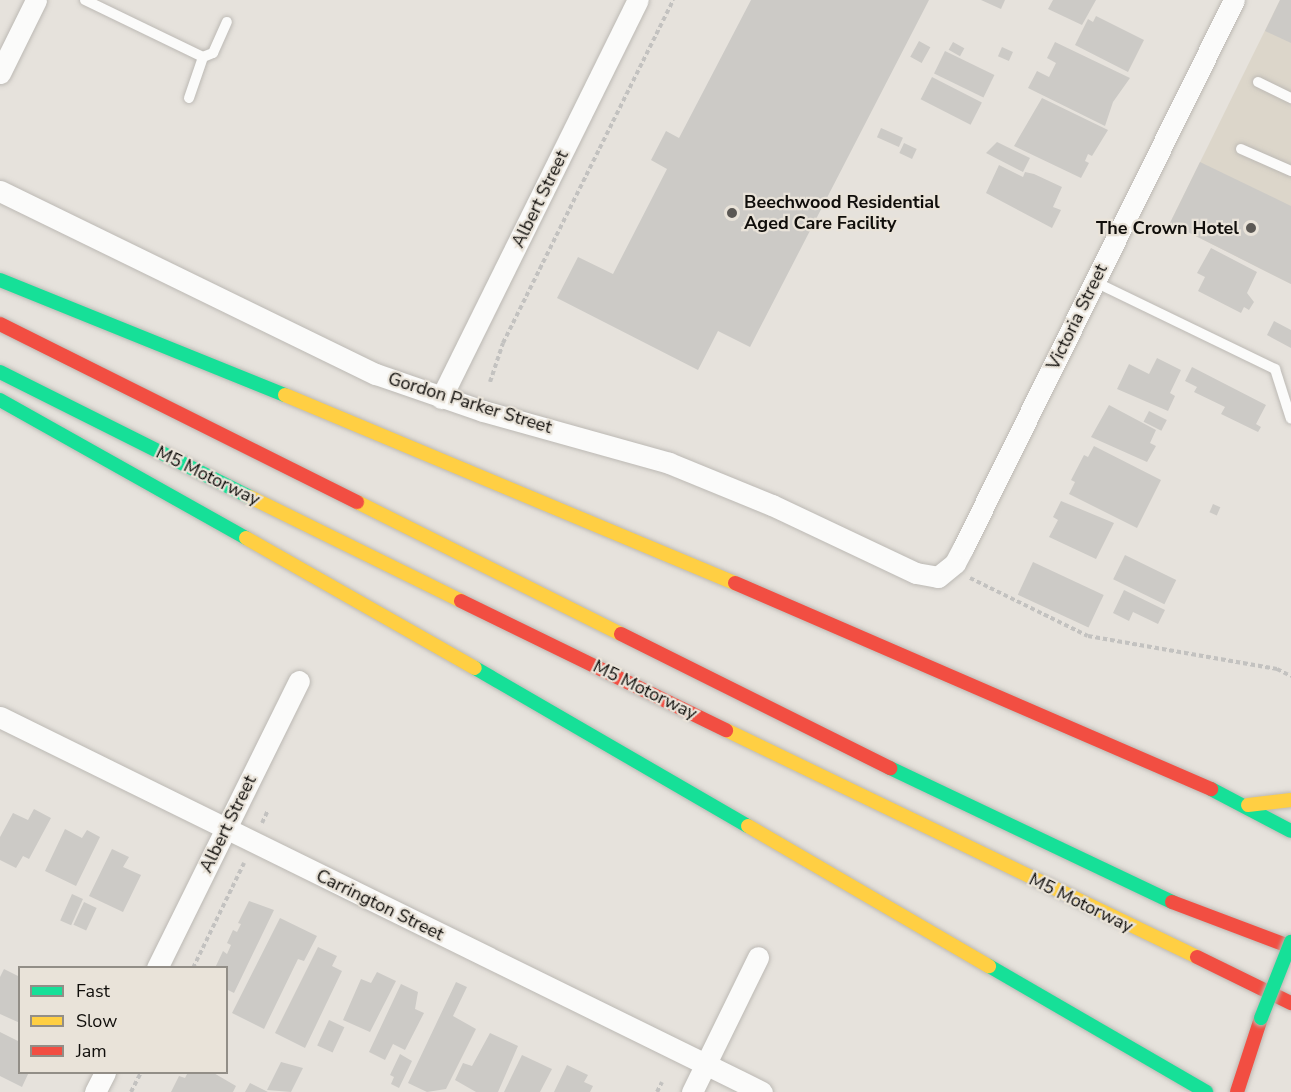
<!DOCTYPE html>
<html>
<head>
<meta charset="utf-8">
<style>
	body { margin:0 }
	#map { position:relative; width:1291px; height:1092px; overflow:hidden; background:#e6e2dc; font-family:"Nunito Sans",sans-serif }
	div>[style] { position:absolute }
	.built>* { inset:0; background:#dcd6ca }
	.building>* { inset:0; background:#cccac6; transform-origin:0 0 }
	.path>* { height:4px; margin-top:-2px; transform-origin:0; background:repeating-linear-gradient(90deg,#c3c2c0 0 4.5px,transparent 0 7.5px) }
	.roads { filter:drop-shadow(0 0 2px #bcb9b4) drop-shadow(0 0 2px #bcb9b4) }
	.lane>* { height:10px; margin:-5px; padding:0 5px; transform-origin:5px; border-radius:5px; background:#fbfbfa }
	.street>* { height:21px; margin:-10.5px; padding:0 10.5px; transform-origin:10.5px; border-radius:10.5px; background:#fbfbfa }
	.fast>* { height:14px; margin:-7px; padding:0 7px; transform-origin:7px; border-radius:7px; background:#16e098 }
	.slow>* { height:14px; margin:-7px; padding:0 7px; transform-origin:7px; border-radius:7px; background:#ffcf43 }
	.jam>* { height:14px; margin:-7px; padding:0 7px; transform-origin:7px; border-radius:7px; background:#f24e42 }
	.bridges { filter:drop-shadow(0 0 2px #bcb9b4) drop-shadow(0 0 2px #bcb9b4) }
	.fast-bridge>* { height:14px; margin:-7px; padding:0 7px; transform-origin:7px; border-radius:7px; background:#16e098 }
	.dots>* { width:16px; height:16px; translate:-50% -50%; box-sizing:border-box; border:3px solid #e9e3d9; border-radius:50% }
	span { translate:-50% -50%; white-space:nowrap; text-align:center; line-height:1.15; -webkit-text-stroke:4.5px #e9e3d9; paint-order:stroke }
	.street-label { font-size:18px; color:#100e0b }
	.poi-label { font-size:18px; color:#100e0b; font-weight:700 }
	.left { translate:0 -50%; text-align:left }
	.right { translate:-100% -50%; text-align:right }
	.legend { position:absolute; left:18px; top:966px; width:210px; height:108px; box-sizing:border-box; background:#e9e3d9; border:2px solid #928e87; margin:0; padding:8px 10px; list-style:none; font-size:18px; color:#100e0b }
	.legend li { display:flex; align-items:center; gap:12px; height:30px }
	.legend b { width:30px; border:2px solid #928e87 }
</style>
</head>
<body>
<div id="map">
	<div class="built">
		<i style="clip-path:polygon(1280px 0,1291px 0,1291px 284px,1170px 223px)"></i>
	</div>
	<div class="building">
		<i style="clip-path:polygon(751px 0,929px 0,750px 347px,718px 331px,698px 370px,557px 298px,578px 257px,613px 274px,667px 169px,651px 160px,666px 131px,679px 138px)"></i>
		<i style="clip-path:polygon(981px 0,1005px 0,1001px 9px)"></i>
		<i style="clip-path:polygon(1053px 0,1096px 0,1082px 25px,1048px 9px)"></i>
		<i style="clip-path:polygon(1280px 0,1291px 0,1291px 43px,1265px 31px)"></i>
		<i style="clip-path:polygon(1096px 16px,1144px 40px,1128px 72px,1075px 45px,1088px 19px,1093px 22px)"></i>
		<i style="left:919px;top:41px;width:13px;height:18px;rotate:29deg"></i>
		<i style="left:953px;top:42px;width:13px;height:9px;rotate:29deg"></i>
		<i style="clip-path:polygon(1055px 42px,1130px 78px,1113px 102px,1105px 126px,1028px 88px,1037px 71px,1049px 77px,1056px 63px,1047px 58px)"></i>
		<i style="left:1002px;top:47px;width:12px;height:10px;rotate:24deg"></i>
		<i style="left:945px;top:51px;width:55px;height:25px;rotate:26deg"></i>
		<i style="left:932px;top:77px;width:56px;height:25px;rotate:27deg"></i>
		<i style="clip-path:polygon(1042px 98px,1108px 130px,1092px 156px,1088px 154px,1085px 161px,1089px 163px,1081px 178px,1014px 146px)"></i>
		<i style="left:881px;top:128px;width:24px;height:10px;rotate:24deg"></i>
		<i style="clip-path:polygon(997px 142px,1030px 158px,1023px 172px,986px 153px)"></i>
		<i style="left:904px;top:143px;width:14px;height:11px;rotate:25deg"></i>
		<i style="clip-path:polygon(1200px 162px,1291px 206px,1291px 284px,1170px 223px)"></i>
		<i style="clip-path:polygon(999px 165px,1023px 177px,1025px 172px,1034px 174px,1062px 187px,1053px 207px,1061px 210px,1052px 228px,986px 193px)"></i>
		<i style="clip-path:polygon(1211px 248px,1257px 272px,1247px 293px,1254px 302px,1249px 310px,1244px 307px,1241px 313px,1198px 291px,1205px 277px,1197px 273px)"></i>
		<i style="clip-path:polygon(1274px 321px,1291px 330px,1291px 348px,1267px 335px)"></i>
		<i style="clip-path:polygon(1157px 358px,1181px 370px,1170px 393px,1175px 396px,1168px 411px,1117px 389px,1129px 364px,1149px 374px)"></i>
		<i style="clip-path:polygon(1192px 367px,1266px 405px,1256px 424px,1261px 427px,1258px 432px,1221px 414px,1225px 407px,1194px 392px,1197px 387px,1185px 381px)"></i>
		<i style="clip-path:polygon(1109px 405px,1156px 430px,1150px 443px,1156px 446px,1147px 462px,1091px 437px)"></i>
		<i style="left:1149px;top:411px;width:20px;height:12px;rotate:27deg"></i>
		<i style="clip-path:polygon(1094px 446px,1161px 480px,1137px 528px,1069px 494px,1075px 482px,1071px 480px,1084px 455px,1088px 457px)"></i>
		<i style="clip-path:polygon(1061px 501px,1114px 523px,1096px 559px,1049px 537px,1058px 520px,1053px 517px)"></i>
		<i style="left:1213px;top:504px;width:8px;height:9px;rotate:23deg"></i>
		<i style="left:1125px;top:555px;width:57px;height:27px;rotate:26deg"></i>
		<i style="left:1033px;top:562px;width:78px;height:36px;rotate:25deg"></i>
		<i style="clip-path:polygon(1124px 590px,1165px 610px,1158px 624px,1133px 612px,1129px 621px,1113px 613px)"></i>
		<i style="clip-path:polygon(34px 809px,51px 818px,29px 859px,23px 856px,16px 868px,0 860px,0 837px,13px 813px,28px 820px)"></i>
		<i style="clip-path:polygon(65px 829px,82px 838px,87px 830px,100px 837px,76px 886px,45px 871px)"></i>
		<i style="clip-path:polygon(112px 849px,129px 857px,123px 867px,141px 875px,123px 912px,89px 896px)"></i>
		<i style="left:72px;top:894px;width:12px;height:29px;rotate:24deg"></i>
		<i style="clip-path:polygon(249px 901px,274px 910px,234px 993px,226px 989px,226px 968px,215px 968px,223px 951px,227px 954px,231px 945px,227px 943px,233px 930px,237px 932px,241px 924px,238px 923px)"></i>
		<i style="left:84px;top:902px;width:14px;height:25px;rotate:25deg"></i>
		<i style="clip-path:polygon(280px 918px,317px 936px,304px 961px,298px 959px,264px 1029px,232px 1013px)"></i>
		<i style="clip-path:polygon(318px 947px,337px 956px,332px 966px,342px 971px,305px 1048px,275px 1033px)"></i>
		<i style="clip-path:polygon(4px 969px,20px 977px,20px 1023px,0 1014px,0 977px)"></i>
		<i style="clip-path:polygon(377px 972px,396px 981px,370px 1032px,343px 1020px,361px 979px,371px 983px)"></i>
		<i style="clip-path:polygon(456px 982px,467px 987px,453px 1016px,476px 1029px,446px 1089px,427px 1092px,408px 1083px)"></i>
		<i style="clip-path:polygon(401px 984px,418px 992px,415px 1009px,424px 1013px,405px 1050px,393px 1044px,385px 1060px,369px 1052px)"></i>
		<i style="left:329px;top:1020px;width:17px;height:28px;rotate:25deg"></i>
		<i style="clip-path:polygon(0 1032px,20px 1042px,20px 1072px,29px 1072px,22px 1087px,0 1076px)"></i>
		<i style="clip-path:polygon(490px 1033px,518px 1046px,498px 1092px,476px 1092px,455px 1080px,463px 1063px,472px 1066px)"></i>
		<i style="clip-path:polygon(400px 1054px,412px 1061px,399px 1088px,391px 1084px,394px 1077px,390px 1075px)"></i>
		<i style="clip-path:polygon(522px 1055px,552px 1069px,540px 1092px,504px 1092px)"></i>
		<i style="clip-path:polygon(281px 1062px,303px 1068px,291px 1092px,267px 1090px)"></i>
		<i style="clip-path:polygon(567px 1065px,588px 1075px,584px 1082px,593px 1086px,590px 1092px,554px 1092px)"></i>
		<i style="clip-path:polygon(188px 1072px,212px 1072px,236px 1086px,233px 1092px,171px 1092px,179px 1076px,185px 1078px)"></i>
		<i style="clip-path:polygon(250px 1083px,268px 1092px,245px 1092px)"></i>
	</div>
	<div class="path">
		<i style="left:490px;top:382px;width:41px;rotate:-71.6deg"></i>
		<i style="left:503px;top:343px;width:383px;rotate:-63.6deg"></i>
		<i style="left:970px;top:578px;width:131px;rotate:26.2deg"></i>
		<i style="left:1088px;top:636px;width:192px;rotate:9.9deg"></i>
		<i style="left:1277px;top:669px;width:16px;rotate:27deg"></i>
		<i style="left:262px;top:823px;width:14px;rotate:-65deg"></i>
		<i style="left:193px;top:968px;width:117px;rotate:-64.1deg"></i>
		<i style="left:131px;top:1092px;width:22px;rotate:-63deg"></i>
		<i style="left:657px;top:1092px;width:11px;rotate:-63deg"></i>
	</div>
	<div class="roads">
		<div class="lane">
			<i style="left:85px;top:0;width:131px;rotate:25.8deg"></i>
			<i style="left:203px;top:57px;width:11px;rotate:-22deg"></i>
			<i style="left:213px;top:53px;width:34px;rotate:-66deg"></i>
			<i style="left:1258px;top:82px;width:37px;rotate:26deg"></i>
			<i style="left:189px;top:98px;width:43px;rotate:-71.1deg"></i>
			<i style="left:1241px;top:149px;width:55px;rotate:23.7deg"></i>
			<i style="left:1095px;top:282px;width:200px;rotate:25.8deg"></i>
			<i style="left:1275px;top:369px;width:52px;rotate:72.3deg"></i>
		</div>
		<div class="street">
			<i style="left:0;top:73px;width:81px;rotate:-63.7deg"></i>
			<i style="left:0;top:191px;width:418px;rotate:26deg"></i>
			<i style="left:376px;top:374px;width:113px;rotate:19.1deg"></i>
			<i style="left:483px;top:411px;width:193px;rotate:15.6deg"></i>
			<i style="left:669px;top:463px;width:111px;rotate:22.2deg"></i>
			<i style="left:772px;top:505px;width:159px;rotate:25.3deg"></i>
			<i style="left:916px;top:573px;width:22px;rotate:10deg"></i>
			<i style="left:938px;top:577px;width:22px;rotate:-39deg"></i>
			<i style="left:955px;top:563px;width:17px;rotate:-62deg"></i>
			<i style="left:963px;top:548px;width:611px;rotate:-63.69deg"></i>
			<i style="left:441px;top:398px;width:444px;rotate:-63.7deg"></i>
			<i style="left:0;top:717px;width:849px;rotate:26.2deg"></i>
			<i style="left:157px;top:968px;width:320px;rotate:-63.7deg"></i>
			<i style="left:95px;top:1092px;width:22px;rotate:-63deg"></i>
			<i style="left:692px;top:1092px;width:150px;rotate:-63.9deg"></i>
		</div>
		<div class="fast">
			<i style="left:0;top:280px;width:307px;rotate:22deg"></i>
			<i style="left:0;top:372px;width:280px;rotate:26.6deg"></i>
			<i style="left:0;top:400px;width:282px;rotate:29.3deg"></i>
			<i style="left:475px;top:668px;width:315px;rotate:30.1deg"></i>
			<i style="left:890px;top:768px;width:312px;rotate:25.4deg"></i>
			<i style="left:1211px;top:789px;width:90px;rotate:27.7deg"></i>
			<i style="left:989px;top:966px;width:251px;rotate:30.1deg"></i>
		</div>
		<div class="slow">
			<i style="left:285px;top:395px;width:488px;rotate:22.7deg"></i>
			<i style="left:250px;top:497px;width:235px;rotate:26.2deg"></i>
			<i style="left:357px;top:502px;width:295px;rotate:26.6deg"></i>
			<i style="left:246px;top:538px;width:263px;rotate:29.6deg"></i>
			<i style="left:726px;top:730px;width:523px;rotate:25.73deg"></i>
			<i style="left:1248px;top:805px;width:43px;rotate:-6.6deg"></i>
			<i style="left:748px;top:826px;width:279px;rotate:30.2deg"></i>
		</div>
		<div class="jam">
			<i style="left:0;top:324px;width:399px;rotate:26.5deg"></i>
			<i style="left:735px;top:583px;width:519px;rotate:23.4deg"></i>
			<i style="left:461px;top:601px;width:295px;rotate:26deg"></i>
			<i style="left:621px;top:634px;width:301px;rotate:26.5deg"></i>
			<i style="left:1172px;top:902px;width:127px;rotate:20.7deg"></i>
			<i style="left:1197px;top:957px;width:105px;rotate:26.1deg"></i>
			<i style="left:1237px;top:1092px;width:78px;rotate:-72deg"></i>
		</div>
	</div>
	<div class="bridges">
		<div class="fast-bridge">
			<i style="left:1261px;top:1018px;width:82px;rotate:-68.5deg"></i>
		</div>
	</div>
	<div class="dots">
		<i style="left:732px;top:213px;background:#5b5854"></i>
		<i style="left:1251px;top:228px;background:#5b5854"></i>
	</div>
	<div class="street-label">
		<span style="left:540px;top:199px;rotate:-64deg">Albert Street</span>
		<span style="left:1077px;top:317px;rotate:-64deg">Victoria Street</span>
		<span style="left:470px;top:403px;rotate:17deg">Gordon Parker Street</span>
		<span style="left:208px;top:476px;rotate:26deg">M5 Motorway</span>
		<span style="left:645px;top:690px;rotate:26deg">M5 Motorway</span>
		<span style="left:228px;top:824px;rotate:-64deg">Albert Street</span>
		<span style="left:1081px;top:903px;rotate:26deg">M5 Motorway</span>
		<span style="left:380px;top:905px;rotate:26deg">Carrington Street</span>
	</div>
	<div class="poi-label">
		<span class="left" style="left:744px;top:213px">Beechwood Residential<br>Aged Care Facility</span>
		<span class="right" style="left:1239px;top:228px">The Crown Hotel</span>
	</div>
	<ul class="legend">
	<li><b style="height:8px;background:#16e098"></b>Fast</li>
	<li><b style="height:8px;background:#ffcf43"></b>Slow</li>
	<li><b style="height:8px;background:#f24e42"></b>Jam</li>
	</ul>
</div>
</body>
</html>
